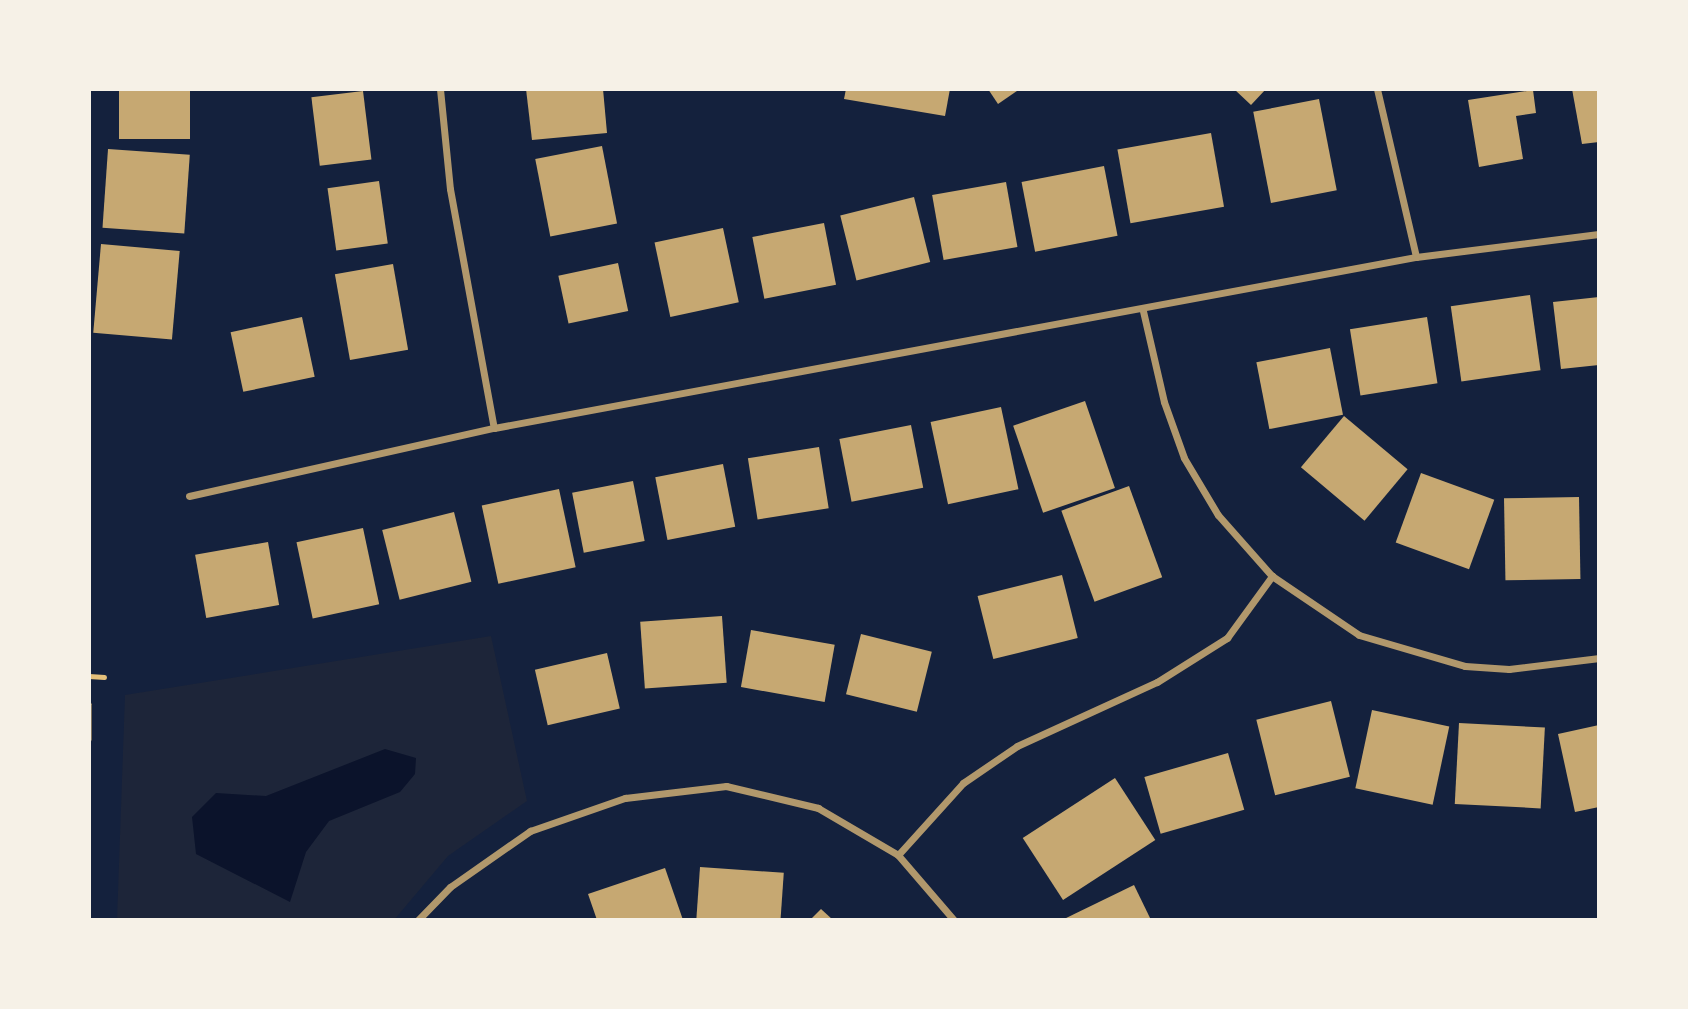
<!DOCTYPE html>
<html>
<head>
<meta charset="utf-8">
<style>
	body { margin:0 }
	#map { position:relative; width:1688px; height:1009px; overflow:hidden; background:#14213d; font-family:"Public Sans",sans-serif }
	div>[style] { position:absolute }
	.green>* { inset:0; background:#1d2539 }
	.water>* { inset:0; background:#0b132b }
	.building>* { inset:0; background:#c6a872; transform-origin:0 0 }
	.path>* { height:4.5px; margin:-2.25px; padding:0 2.25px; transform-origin:2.25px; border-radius:2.25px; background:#e5c07b }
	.minor>* { height:7px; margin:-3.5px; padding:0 3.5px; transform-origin:3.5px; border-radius:3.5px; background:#b1986c }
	span { translate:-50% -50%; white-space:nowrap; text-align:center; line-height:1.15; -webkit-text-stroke:7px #f6f1e7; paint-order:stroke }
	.frame { position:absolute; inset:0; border:91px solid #f6f1e7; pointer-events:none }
</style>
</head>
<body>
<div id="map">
	<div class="green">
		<i style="clip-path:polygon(491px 636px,527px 801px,448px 856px,394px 920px,117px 920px,125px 695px)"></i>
	</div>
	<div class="water">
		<i style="clip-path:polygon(385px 749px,416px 758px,415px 774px,400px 792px,329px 821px,306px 852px,290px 902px,196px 854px,192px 817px,216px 793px,266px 796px)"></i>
	</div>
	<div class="building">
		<i style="left:119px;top:89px;width:71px;height:50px"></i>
		<i style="clip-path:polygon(526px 89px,603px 89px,607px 133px,532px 140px)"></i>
		<i style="clip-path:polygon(846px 89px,950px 89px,945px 116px,844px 99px)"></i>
		<i style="clip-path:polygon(988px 89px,1020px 89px,998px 104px)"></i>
		<i style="clip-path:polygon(1234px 89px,1266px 89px,1251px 105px)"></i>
		<i style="clip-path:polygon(1572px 89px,1599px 89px,1599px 142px,1582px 144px)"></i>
		<i style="clip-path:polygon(1533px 90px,1536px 113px,1516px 116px,1523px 159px,1479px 167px,1468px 100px)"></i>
		<i style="left:363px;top:91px;width:69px;height:52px;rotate:83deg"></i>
		<i style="left:1319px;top:99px;width:93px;height:67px;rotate:79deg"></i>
		<i style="left:1211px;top:133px;width:75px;height:95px;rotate:80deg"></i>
		<i style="left:602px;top:146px;width:79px;height:68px;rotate:79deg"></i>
		<i style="left:108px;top:149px;width:82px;height:79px;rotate:4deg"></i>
		<i style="left:1104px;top:166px;width:71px;height:84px;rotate:79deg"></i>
		<i style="left:379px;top:181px;width:63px;height:52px;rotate:82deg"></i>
		<i style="left:1006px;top:182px;width:66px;height:75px;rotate:80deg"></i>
		<i style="left:914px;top:197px;width:67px;height:76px;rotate:76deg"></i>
		<i style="left:824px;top:223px;width:63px;height:73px;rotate:79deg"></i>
		<i style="left:723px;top:228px;width:76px;height:70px;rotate:78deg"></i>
		<i style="left:101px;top:244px;width:79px;height:89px;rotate:5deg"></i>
		<i style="left:618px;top:263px;width:49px;height:61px;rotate:78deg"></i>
		<i style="left:393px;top:264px;width:87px;height:59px;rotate:80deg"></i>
		<i style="left:1530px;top:295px;width:76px;height:80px;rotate:82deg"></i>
		<i style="clip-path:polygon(1599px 297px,1599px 365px,1561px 369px,1553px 302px)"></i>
		<i style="left:302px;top:317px;width:61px;height:73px;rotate:78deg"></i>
		<i style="left:1427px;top:317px;width:67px;height:78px;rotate:81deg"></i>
		<i style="left:1330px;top:348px;width:68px;height:75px;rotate:79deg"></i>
		<i style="left:1085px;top:401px;width:92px;height:76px;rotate:71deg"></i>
		<i style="left:1001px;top:407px;width:84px;height:72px;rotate:78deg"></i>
		<i style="left:1344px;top:416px;width:83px;height:67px;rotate:40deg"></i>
		<i style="left:911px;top:425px;width:64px;height:73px;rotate:79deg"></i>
		<i style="left:819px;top:447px;width:62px;height:72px;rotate:81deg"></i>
		<i style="left:723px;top:464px;width:64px;height:69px;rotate:79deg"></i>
		<i style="left:1421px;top:473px;width:78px;height:74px;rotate:20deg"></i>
		<i style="left:633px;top:481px;width:61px;height:62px;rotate:79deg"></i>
		<i style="left:1129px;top:486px;width:97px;height:72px;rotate:70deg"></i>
		<i style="left:559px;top:489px;width:80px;height:79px;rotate:78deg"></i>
		<i style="left:1579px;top:497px;width:82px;height:75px;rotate:89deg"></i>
		<i style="left:454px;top:512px;width:72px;height:74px;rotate:76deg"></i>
		<i style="left:363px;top:528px;width:78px;height:68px;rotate:78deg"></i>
		<i style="left:268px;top:542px;width:64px;height:74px;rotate:80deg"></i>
		<i style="left:1062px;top:575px;width:65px;height:87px;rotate:76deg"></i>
		<i style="left:722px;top:616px;width:67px;height:82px;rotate:86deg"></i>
		<i style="left:751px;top:630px;width:85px;height:58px;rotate:10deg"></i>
		<i style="left:861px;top:634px;width:73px;height:62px;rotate:14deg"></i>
		<i style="left:607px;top:653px;width:57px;height:74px;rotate:77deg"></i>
		<i style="left:1331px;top:701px;width:78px;height:77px;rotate:76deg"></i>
		<i style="left:1372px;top:710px;width:79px;height:80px;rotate:12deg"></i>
		<i style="left:1459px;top:723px;width:86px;height:81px;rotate:3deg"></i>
		<i style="clip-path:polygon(1599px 725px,1599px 807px,1575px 812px,1558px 734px)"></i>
		<i style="left:1228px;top:753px;width:59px;height:87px;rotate:74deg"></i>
		<i style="left:1115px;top:778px;width:74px;height:110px;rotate:57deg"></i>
		<i style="left:700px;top:867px;width:84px;height:53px;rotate:4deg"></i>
		<i style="clip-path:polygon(665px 868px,683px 920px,597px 920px,588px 894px)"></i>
		<i style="clip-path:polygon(1134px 885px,1151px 920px,1062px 920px)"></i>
		<i style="clip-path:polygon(821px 909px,833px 920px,810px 920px)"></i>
	</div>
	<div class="path">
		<i style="left:89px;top:676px;width:15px;rotate:4deg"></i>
		<i style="left:89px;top:704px;width:35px;rotate:90deg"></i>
	</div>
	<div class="minor">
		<i style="left:440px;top:89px;width:100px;rotate:84.3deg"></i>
		<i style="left:450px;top:189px;width:243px;rotate:79.6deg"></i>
		<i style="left:1377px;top:89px;width:172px;rotate:76.9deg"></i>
		<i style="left:1143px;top:311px;width:93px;rotate:77deg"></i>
		<i style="left:1164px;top:402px;width:59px;rotate:70.3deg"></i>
		<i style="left:1184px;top:458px;width:66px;rotate:59.2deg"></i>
		<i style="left:1218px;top:515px;width:81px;rotate:48.5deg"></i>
		<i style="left:1272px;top:576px;width:105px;rotate:34.1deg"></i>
		<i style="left:1359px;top:635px;width:110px;rotate:16.3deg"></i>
		<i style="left:1465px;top:666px;width:44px;rotate:3.9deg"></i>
		<i style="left:1509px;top:669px;width:91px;rotate:-7deg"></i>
		<i style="left:189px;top:496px;width:312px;rotate:-12.6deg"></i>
		<i style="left:494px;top:428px;width:938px;rotate:-10.51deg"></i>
		<i style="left:1416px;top:257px;width:184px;rotate:-7.2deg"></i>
		<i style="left:898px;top:855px;width:97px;rotate:-47.9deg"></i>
		<i style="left:963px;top:783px;width:65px;rotate:-34.4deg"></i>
		<i style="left:1017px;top:746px;width:154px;rotate:-24.6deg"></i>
		<i style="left:1157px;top:682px;width:83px;rotate:-32.2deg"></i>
		<i style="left:1227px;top:638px;width:77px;rotate:-54deg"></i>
		<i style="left:418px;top:920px;width:46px;rotate:-45.9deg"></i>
		<i style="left:450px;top:887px;width:98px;rotate:-35deg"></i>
		<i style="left:530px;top:831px;width:101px;rotate:-19.2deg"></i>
		<i style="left:625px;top:798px;width:102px;rotate:-6.8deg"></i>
		<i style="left:726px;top:786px;width:95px;rotate:13.4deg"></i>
		<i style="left:818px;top:808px;width:93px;rotate:30.4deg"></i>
		<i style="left:898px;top:855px;width:86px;rotate:49.3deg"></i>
	</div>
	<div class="frame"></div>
</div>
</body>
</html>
